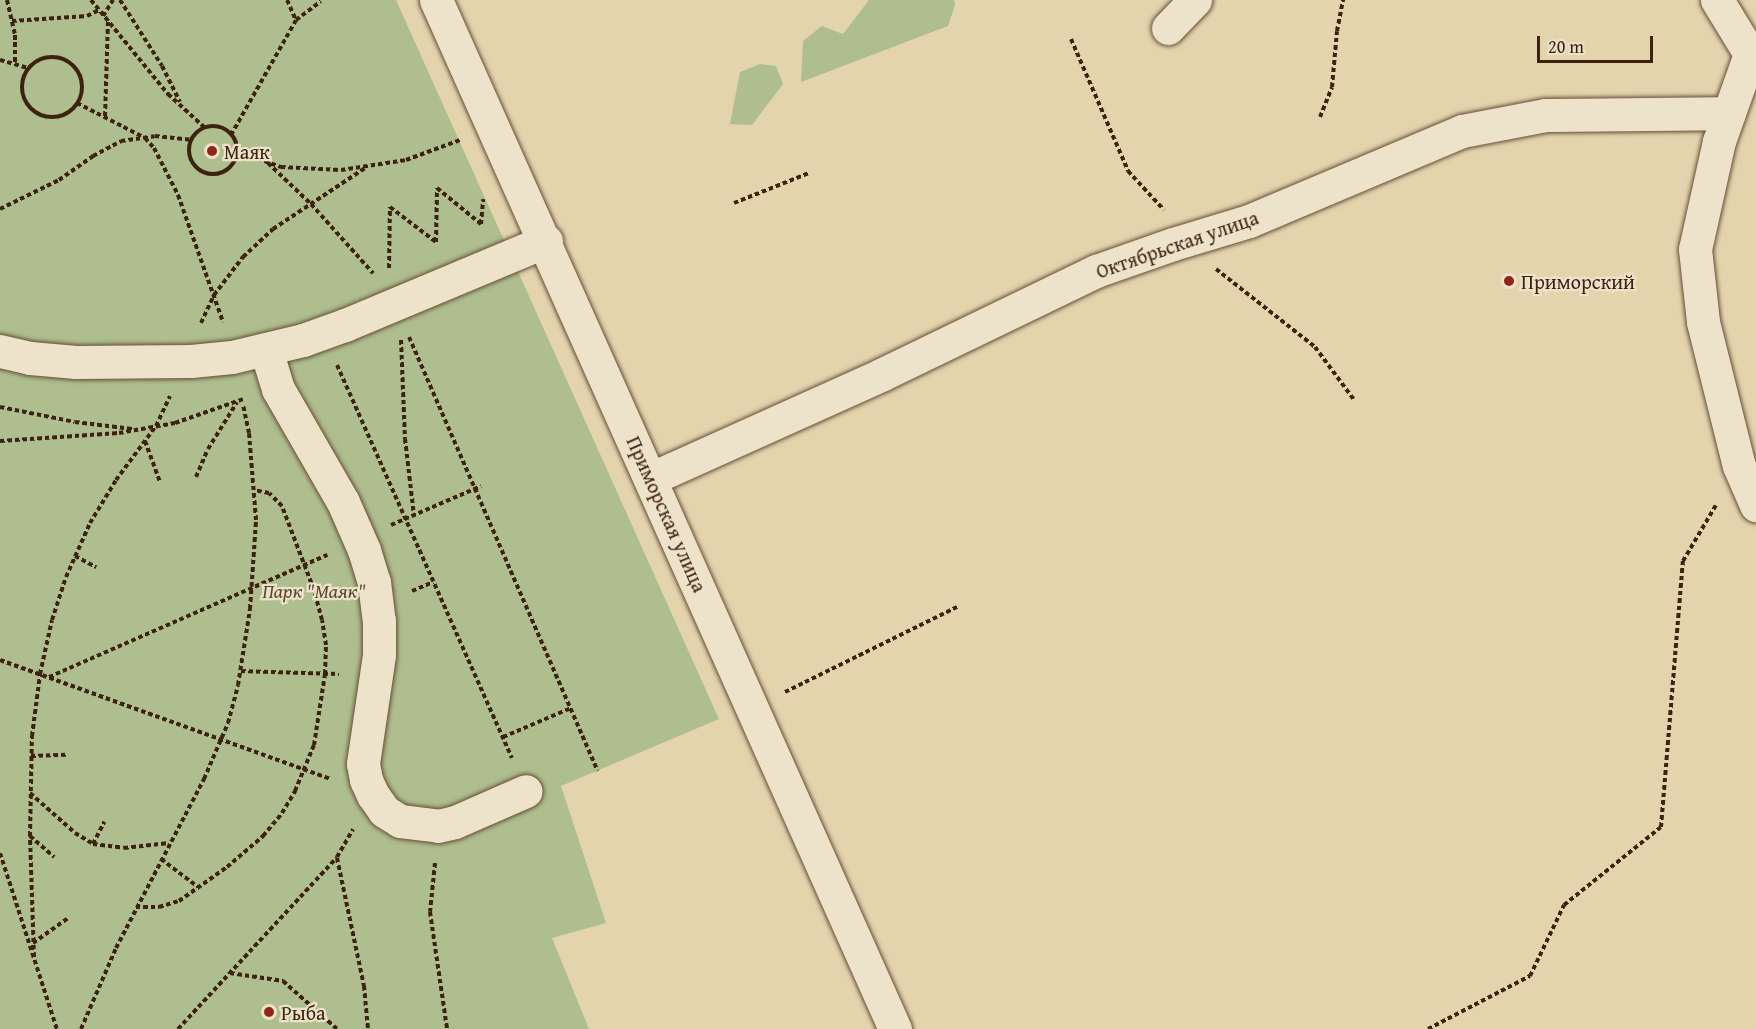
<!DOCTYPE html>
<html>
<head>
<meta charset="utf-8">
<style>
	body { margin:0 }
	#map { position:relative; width:1756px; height:1029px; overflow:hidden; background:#e3d4ad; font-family:"Gentium Book Plus",serif }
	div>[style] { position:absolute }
	.green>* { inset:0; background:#aebe8e }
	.path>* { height:4px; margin-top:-2px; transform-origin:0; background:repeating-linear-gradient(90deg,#3e2210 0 4.5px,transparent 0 7.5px) }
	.path>.ring { margin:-2px; padding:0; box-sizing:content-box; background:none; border:4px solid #3e2210; border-radius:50% }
	.roads { filter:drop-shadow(0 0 2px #674e37) drop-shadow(0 0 2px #674e37) }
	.minor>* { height:33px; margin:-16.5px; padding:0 16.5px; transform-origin:16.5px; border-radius:16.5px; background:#ede3ca }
	.dots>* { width:16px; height:16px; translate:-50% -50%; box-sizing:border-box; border:3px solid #ede3ca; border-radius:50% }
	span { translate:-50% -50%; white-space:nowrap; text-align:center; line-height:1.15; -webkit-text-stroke:4.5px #ede3ca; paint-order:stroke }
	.poi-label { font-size:20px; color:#3e2210 }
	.left { translate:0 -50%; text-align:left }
	.street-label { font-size:20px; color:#3e2210 }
	.park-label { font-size:20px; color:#5a4930; font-style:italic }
	.scale { position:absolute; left:1537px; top:36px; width:116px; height:27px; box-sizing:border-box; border:3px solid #3e2210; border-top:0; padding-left:8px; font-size:18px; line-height:21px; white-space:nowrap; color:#3e2210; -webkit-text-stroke:4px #ede3ca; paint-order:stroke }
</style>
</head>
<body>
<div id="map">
	<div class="green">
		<i style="clip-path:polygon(0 0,396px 0,719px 719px,561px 786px,606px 923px,552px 938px,589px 1029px,0 1029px)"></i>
		<i style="clip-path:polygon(869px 0,954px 0,955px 5px,948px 26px,801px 82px,803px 41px,822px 26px,843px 34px)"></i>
		<i style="clip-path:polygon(760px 64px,776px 66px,783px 84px,752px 125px,730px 124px,740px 72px)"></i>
	</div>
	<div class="path">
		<i style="left:7px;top:0;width:36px;rotate:77deg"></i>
		<i style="left:15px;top:35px;width:29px;rotate:90deg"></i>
		<i style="left:91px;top:0;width:122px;rotate:50.7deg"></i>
		<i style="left:168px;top:94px;width:50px;rotate:42.6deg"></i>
		<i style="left:120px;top:0;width:78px;rotate:57.5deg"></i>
		<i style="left:162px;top:66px;width:40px;rotate:63.4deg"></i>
		<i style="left:287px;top:0;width:22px;rotate:66deg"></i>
		<i style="left:296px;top:20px;width:31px;rotate:-37deg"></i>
		<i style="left:103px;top:16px;width:19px;rotate:-58deg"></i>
		<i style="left:12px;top:21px;width:75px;rotate:-3.8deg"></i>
		<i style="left:87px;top:16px;width:13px;rotate:-27deg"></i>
		<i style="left:1071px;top:39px;width:144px;rotate:66.6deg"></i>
		<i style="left:1128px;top:171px;width:53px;rotate:47.3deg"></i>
		<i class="ring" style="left:22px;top:57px;width:56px;height:56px"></i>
		<i style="left:0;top:60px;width:29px;rotate:16deg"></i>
		<i style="left:77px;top:103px;width:76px;rotate:27.2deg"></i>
		<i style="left:145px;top:138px;width:13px;rotate:48deg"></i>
		<i style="left:154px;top:148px;width:53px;rotate:62.9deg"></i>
		<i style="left:178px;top:195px;width:135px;rotate:70.5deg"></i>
		<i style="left:105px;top:116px;width:95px;rotate:-88.2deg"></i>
		<i style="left:1320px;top:117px;width:32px;rotate:-68deg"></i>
		<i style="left:1332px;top:87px;width:56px;rotate:-84.9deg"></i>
		<i style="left:1337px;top:31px;width:32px;rotate:-79deg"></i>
		<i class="ring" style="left:189px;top:126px;width:44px;height:44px"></i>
		<i style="left:231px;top:135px;width:132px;rotate:-60.5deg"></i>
		<i style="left:236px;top:151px;width:48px;rotate:19.6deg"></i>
		<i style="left:281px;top:167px;width:60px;rotate:2.9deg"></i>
		<i style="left:341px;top:170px;width:66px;rotate:-8.7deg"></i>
		<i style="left:406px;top:160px;width:58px;rotate:-20.3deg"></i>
		<i style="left:268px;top:163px;width:59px;rotate:43.6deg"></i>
		<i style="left:311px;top:204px;width:93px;rotate:48.1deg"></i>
		<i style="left:734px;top:203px;width:81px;rotate:-21.8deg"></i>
		<i style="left:0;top:209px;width:66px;rotate:-26.2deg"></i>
		<i style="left:59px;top:180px;width:42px;rotate:-35.2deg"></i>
		<i style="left:93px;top:156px;width:32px;rotate:-28deg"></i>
		<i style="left:121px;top:141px;width:34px;rotate:-8deg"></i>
		<i style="left:155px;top:136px;width:36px;rotate:6deg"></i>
		<i style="left:389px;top:268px;width:61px;rotate:-89.1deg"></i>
		<i style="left:390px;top:207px;width:58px;rotate:37.3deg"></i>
		<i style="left:436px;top:242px;width:54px;rotate:-88.9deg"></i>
		<i style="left:437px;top:188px;width:57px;rotate:39.3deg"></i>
		<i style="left:481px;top:224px;width:25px;rotate:-85deg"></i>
		<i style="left:1216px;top:269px;width:126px;rotate:38.2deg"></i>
		<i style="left:1315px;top:347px;width:67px;rotate:53.5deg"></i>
		<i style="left:201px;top:323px;width:31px;rotate:-65deg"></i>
		<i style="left:214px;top:295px;width:48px;rotate:-52.7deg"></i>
		<i style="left:243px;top:257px;width:41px;rotate:-43deg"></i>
		<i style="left:273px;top:229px;width:110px;rotate:-33.5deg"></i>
		<i style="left:409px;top:337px;width:473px;rotate:66.5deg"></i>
		<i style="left:401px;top:340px;width:99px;rotate:87.7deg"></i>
		<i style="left:405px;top:439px;width:78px;rotate:83.3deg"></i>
		<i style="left:337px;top:365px;width:430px;rotate:66deg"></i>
		<i style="left:0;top:407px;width:76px;rotate:11.3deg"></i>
		<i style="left:75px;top:422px;width:58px;rotate:6.9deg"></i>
		<i style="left:0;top:441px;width:119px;rotate:-3.8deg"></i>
		<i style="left:119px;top:433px;width:57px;rotate:-10.1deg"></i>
		<i style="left:175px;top:423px;width:72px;rotate:-19.4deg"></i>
		<i style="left:145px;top:441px;width:44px;rotate:69.9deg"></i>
		<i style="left:196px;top:477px;width:30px;rotate:-67deg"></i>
		<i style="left:208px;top:449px;width:55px;rotate:-58.3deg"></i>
		<i style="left:391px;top:525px;width:98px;rotate:-23.4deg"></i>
		<i style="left:75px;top:556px;width:24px;rotate:28deg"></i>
		<i style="left:412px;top:591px;width:23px;rotate:-23deg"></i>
		<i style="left:0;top:660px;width:351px;rotate:19.8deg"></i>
		<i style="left:241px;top:671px;width:98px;rotate:1.8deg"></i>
		<i style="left:49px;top:677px;width:304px;rotate:-23.7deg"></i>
		<i style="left:785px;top:692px;width:194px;rotate:-26.3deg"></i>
		<i style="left:503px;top:737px;width:74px;rotate:-23.1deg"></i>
		<i style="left:31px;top:756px;width:35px;rotate:-2deg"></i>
		<i style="left:30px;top:793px;width:60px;rotate:41.6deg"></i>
		<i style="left:75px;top:833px;width:21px;rotate:31deg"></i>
		<i style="left:93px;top:844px;width:31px;rotate:7deg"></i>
		<i style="left:124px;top:848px;width:45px;rotate:-6.3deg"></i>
		<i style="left:30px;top:836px;width:32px;rotate:41deg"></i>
		<i style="left:93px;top:844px;width:25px;rotate:-63deg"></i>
		<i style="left:0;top:853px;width:185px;rotate:72.1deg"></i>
		<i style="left:337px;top:858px;width:131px;rotate:78.1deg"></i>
		<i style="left:364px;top:986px;width:43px;rotate:84.7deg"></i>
		<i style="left:161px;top:859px;width:46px;rotate:37.1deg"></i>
		<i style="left:435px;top:863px;width:49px;rotate:95.8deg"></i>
		<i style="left:430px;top:912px;width:118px;rotate:81.7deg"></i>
		<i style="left:136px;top:907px;width:23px"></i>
		<i style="left:159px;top:907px;width:21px;rotate:-17deg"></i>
		<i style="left:179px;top:901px;width:59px;rotate:-35.3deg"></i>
		<i style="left:227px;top:867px;width:48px;rotate:-40.7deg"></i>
		<i style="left:263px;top:836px;width:30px;rotate:-50deg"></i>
		<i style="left:282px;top:813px;width:26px;rotate:-59deg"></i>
		<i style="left:295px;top:791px;width:50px;rotate:-67.6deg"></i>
		<i style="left:314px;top:745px;width:72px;rotate:-81.2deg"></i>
		<i style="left:325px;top:674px;width:29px;rotate:-88deg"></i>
		<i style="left:326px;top:645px;width:25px;rotate:-99deg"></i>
		<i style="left:322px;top:620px;width:31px;rotate:-105deg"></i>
		<i style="left:314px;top:590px;width:90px;rotate:-110.9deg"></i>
		<i style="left:282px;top:506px;width:18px;rotate:-135deg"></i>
		<i style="left:269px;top:493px;width:15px;rotate:-169deg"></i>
		<i style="left:33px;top:943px;width:43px;rotate:-35.5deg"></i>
		<i style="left:34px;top:957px;width:121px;rotate:-91.9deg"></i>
		<i style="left:30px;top:836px;width:100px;rotate:-88.9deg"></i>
		<i style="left:32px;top:736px;width:63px;rotate:-82.6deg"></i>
		<i style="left:40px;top:674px;width:55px;rotate:-77.5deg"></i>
		<i style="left:52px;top:620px;width:45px;rotate:-72deg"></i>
		<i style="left:66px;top:577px;width:59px;rotate:-66deg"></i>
		<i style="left:90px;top:523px;width:50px;rotate:-58.8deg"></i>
		<i style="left:116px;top:480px;width:67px;rotate:-53.5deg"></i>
		<i style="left:156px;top:426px;width:33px;rotate:-65deg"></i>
		<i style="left:230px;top:973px;width:54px;rotate:8.6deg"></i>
		<i style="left:283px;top:981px;width:72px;rotate:41.6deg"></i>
		<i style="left:81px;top:1029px;width:88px;rotate:-66.6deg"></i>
		<i style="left:116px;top:948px;width:191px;rotate:-62.5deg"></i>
		<i style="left:204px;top:779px;width:61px;rotate:-66.8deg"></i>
		<i style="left:228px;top:723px;width:39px;rotate:-75deg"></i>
		<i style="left:238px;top:685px;width:77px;rotate:-81deg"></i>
		<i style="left:250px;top:609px;width:89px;rotate:-86.1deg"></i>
		<i style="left:256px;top:520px;width:87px;rotate:-94.6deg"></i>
		<i style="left:249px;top:433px;width:29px;rotate:-102deg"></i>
		<i style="left:178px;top:1029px;width:234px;rotate:-47.2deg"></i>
		<i style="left:337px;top:857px;width:32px;rotate:-60deg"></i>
		<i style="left:1428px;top:1029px;width:115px;rotate:-27.5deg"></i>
		<i style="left:1530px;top:976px;width:79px;rotate:-64.4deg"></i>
		<i style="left:1564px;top:905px;width:124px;rotate:-38.8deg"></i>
		<i style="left:1661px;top:827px;width:267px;rotate:-85.3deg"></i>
		<i style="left:1683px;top:561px;width:65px;rotate:-59.5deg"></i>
	</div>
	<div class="roads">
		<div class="minor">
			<i style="left:436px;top:0;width:1127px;rotate:65.96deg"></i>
			<i style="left:1717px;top:0;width:63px;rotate:58.6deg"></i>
			<i style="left:1168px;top:28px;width:39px;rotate:-46deg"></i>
			<i style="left:1756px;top:50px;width:7px;rotate:146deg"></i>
			<i style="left:1750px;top:54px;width:92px;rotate:109.6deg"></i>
			<i style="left:1719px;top:141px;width:111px;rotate:102.5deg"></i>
			<i style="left:1695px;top:249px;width:73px;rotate:83.7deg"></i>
			<i style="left:1703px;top:322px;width:148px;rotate:76deg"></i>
			<i style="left:1739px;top:466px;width:43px;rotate:66.4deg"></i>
			<i style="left:266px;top:350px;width:41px;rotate:72.9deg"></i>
			<i style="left:278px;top:389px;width:130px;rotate:60.1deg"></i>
			<i style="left:343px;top:502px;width:52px;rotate:66.4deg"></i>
			<i style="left:364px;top:550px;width:34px;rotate:73deg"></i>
			<i style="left:374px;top:582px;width:38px;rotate:83deg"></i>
			<i style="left:379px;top:620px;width:35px;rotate:90deg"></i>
			<i style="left:379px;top:655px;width:110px;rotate:98.4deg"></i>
			<i style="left:363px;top:764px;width:16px;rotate:79deg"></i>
			<i style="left:366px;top:780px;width:17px;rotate:65deg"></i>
			<i style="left:373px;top:795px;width:19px;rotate:55deg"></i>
			<i style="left:384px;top:811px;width:19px;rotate:32deg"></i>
			<i style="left:400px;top:821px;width:38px;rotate:7deg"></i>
			<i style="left:438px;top:826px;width:17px;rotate:-13deg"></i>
			<i style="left:455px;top:822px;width:77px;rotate:-23.6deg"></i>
			<i style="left:0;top:351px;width:31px;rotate:13deg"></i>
			<i style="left:30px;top:358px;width:46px;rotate:5deg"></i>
			<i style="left:76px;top:362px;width:115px;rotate:-0.5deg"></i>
			<i style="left:191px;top:361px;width:41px;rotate:-5.6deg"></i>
			<i style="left:232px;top:357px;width:73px;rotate:-13.5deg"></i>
			<i style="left:303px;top:340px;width:45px;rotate:-19.7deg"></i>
			<i style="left:345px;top:325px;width:218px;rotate:-22.7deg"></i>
			<i style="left:652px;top:478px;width:253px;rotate:-24.2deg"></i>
			<i style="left:883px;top:374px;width:237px;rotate:-25.8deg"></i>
			<i style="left:1096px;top:271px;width:82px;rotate:-19.3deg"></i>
			<i style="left:1173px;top:244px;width:79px;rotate:-16.8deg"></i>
			<i style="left:1249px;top:221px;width:231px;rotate:-22.9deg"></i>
			<i style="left:1462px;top:131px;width:85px;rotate:-10.9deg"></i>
			<i style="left:1545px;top:115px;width:184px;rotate:-0.6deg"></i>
		</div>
	</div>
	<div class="dots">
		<i style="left:212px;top:151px;background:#8f2418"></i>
		<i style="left:1509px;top:281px;background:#8f2418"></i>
		<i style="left:269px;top:1012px;background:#8f2418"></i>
	</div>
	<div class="poi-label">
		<span class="left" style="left:224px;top:151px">Маяк</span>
		<span class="left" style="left:1521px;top:281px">Приморский</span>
		<span class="left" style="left:281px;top:1012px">Рыба</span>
	</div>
	<div class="street-label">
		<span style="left:1177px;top:244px;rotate:-19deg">Октябрьская улица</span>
		<span style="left:667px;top:514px;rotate:66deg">Приморская улица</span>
	</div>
	<div class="park-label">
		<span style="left:314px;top:590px">Парк "Маяк"</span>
	</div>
	<div class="scale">20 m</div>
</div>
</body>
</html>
